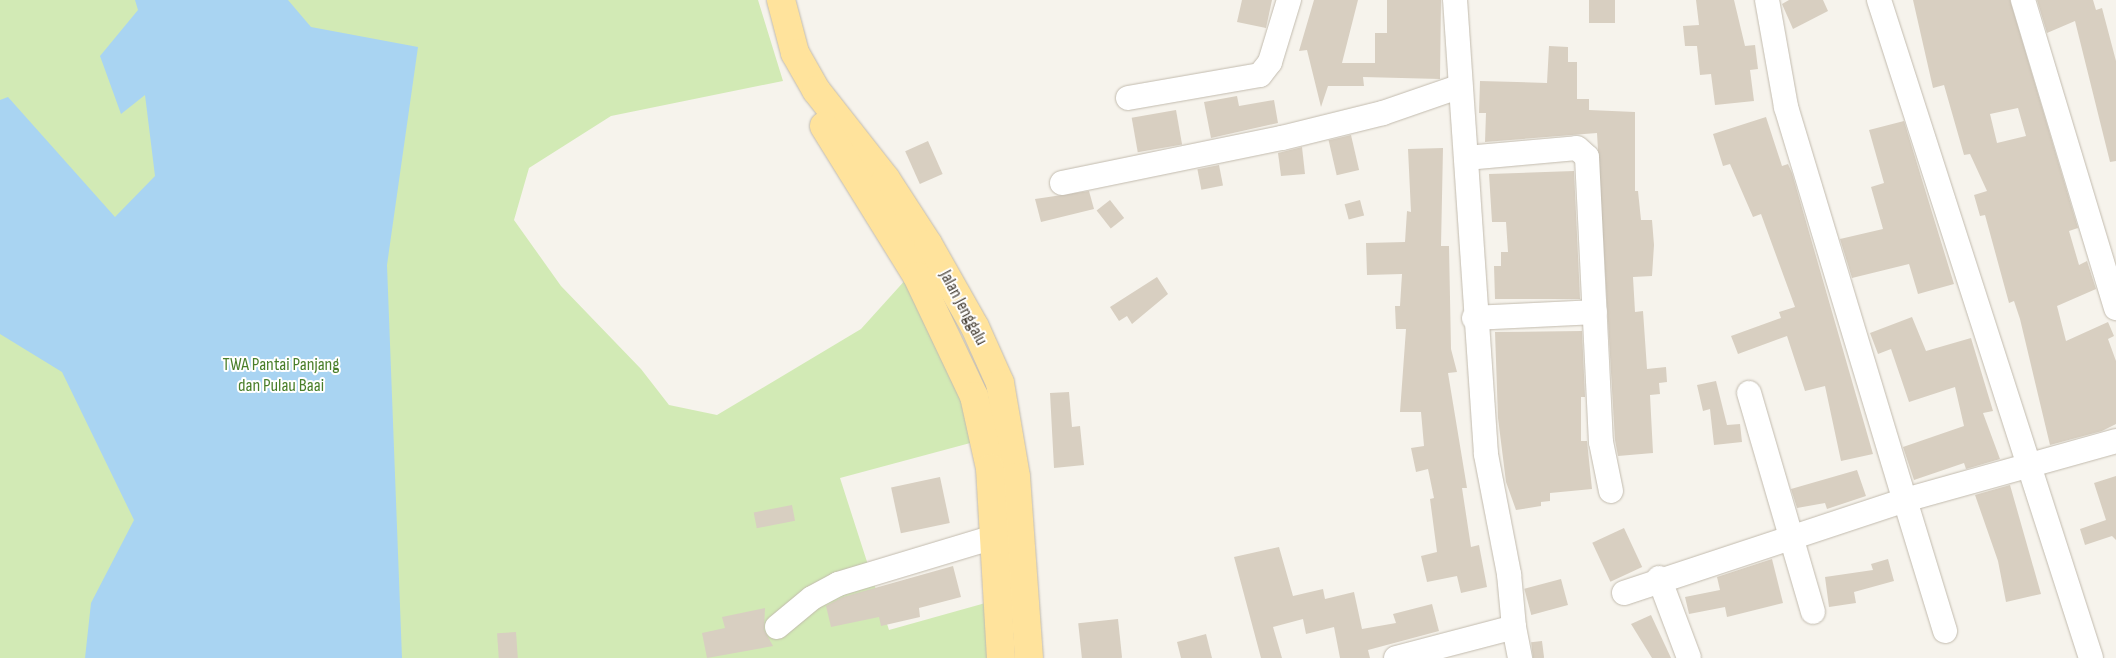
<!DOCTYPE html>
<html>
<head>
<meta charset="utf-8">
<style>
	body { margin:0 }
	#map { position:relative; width:2116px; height:658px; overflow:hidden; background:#f6f3ec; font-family:"Sofia Sans Condensed",sans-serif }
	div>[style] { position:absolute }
	.green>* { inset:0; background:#d2eab5 }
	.water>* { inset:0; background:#a9d4f2 }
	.building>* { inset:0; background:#d8cfc1; transform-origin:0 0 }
	.roads { filter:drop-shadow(0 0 1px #c2bbae) drop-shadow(0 0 1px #c2bbae) }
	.minor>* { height:24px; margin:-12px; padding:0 12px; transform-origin:12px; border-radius:12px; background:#fff }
	.major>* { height:28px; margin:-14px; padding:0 14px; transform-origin:14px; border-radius:14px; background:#ffe39c }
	span { translate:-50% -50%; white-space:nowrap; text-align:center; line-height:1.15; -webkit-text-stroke:4px #fff; paint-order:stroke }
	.street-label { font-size:18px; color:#4b4439 }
	.park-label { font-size:18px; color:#4a7f2a }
</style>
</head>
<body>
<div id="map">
	<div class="green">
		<i style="clip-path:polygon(0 0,758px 0,783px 81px,611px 116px,529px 168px,514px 220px,561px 286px,641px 369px,669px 405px,717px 415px,861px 329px,908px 277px,947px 354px,974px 442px,840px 478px,889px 630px,989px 602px,989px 658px,0 658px)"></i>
	</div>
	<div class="water">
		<i style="clip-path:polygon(135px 0,288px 0,311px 27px,418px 47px,387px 265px,402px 658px,85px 658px,91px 603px,134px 520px,62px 372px,0 334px,0 100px,8px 97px,115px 217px,155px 176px,145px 95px,121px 114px,100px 56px,138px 10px)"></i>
	</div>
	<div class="building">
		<i style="clip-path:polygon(1242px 0,1272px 0,1266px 28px,1237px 22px)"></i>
		<i style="clip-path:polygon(1314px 0,1358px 0,1342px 63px,1375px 63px,1375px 33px,1387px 33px,1387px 0,1441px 0,1440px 79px,1363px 77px,1364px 86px,1328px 86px,1321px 107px,1307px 50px,1299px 51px)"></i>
		<i style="left:1589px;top:0;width:26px;height:23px"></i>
		<i style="clip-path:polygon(1696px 0,1734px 0,1745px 46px,1755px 45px,1758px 69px,1750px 70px,1754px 101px,1715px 105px,1711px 74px,1700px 75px,1697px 46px,1685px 46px,1683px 26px,1699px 25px)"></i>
		<i style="clip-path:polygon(1789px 0,1823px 0,1828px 11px,1793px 29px,1782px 4px)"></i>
		<i style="clip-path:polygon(evenodd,1913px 0,2010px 0,2078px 228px,2069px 231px,2079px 265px,2087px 261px,2096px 289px,2057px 306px,2066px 341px,2108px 322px,2114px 336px,2108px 339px,2116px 361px,2116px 424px,2102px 431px,2050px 445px,2020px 319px,2014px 301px,2009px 303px,1985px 215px,1980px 216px,1974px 195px,1987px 191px,1970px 154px,1964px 155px,1944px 85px,1933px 88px,1913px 0,2018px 108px,2026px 136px,1997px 143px,1990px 114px,2018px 108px)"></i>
		<i style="clip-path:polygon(2037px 0,2093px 0,2096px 10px,2102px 8px,2116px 61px,2116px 161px,2110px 162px,2075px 21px,2047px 33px)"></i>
		<i style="clip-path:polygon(1549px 46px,1568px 47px,1568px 62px,1577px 62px,1577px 99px,1589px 99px,1589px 110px,1635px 112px,1635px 191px,1638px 191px,1641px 220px,1652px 220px,1654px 245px,1652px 276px,1633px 277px,1635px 312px,1643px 311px,1647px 369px,1666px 367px,1667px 382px,1659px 383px,1660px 394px,1650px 395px,1653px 453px,1618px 456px,1615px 440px,1597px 133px,1485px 142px,1486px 113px,1479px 113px,1480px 81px,1547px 83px)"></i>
		<i style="clip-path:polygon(1237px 96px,1239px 106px,1274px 100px,1278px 123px,1211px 138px,1204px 102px)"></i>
		<i style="left:1176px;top:110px;width:35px;height:45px;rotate:80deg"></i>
		<i style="clip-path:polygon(1766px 117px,1782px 166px,1788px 164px,1792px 173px,1873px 454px,1841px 461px,1825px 386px,1805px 391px,1787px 336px,1738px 354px,1731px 336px,1781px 318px,1779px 312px,1795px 307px,1761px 214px,1753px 217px,1730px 164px,1723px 166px,1713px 134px)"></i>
		<i style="clip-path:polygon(1904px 121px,1954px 284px,1918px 294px,1909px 264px,1852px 278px,1840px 239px,1883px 229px,1871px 187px,1884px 183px,1869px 130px)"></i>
		<i style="left:1351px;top:135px;width:36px;height:23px;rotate:77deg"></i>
		<i style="left:928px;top:141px;width:36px;height:25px;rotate:66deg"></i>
		<i style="clip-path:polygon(1302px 147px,1305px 174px,1281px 176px,1278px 153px)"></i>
		<i style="clip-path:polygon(1443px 148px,1441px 246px,1449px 246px,1451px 349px,1457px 372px,1448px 373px,1467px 488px,1462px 488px,1471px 547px,1479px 545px,1487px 587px,1461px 593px,1457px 576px,1427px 582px,1421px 556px,1437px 552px,1430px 499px,1434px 498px,1428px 469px,1416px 472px,1411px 448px,1424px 446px,1421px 412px,1400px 412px,1406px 329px,1396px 329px,1395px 306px,1400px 306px,1402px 274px,1367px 275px,1366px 243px,1405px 242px,1407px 211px,1411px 212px,1408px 149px)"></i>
		<i style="left:1219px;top:165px;width:21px;height:22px;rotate:79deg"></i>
		<i style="clip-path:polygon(1574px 171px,1580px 299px,1495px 299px,1494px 266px,1501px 266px,1501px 252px,1508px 252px,1506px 222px,1492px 222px,1489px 174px)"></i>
		<i style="clip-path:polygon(1089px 191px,1094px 209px,1041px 222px,1035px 199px)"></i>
		<i style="left:1110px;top:200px;width:23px;height:17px;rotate:52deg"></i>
		<i style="left:1360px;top:200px;width:16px;height:16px;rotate:75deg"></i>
		<i style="clip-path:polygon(1157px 277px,1168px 294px,1132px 324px,1127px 316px,1119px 321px,1110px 307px)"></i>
		<i style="clip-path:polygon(1912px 317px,1926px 351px,1971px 338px,1993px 411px,1983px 413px,2000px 459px,1966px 469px,1964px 463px,1914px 480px,1903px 447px,1964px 426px,1955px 387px,1909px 402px,1891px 349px,1878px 354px,1870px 333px)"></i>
		<i style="clip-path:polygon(1582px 331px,1585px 397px,1581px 397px,1581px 441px,1587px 441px,1592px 489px,1550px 493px,1550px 501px,1541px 502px,1541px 506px,1516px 510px,1506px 482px,1498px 418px,1495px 332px)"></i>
		<i style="clip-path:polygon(1716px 381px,1727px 425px,1740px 424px,1742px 442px,1714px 445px,1710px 409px,1703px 411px,1697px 385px)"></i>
		<i style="clip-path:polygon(1069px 392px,1072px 427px,1080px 426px,1084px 465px,1054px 468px,1050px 393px)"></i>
		<i style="clip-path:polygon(1857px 470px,1866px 496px,1827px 509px,1825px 503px,1797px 508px,1791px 489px)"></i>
		<i style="clip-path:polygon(2116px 476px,2116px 540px,2112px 536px,2085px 545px,2080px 529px,2106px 520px,2094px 483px)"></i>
		<i style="left:940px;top:477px;width:47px;height:50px;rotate:78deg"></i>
		<i style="clip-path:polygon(2010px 485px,2041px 594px,2006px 602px,1998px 561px,1975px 495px)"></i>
		<i style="left:792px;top:505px;width:16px;height:39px;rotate:79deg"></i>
		<i style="left:1624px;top:528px;width:43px;height:35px;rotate:65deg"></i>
		<i style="clip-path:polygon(1279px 547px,1293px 596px,1323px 589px,1325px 599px,1354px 592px,1362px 629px,1396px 623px,1393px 614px,1432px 604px,1439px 631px,1368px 650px,1370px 658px,1340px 658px,1334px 627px,1306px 634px,1303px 619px,1273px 627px,1282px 658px,1261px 658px,1234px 557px)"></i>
		<i style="clip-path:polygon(1772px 559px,1783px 603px,1727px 617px,1725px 607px,1689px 614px,1685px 597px,1720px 590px,1717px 577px)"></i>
		<i style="clip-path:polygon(1888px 559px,1894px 581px,1854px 592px,1856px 603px,1829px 607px,1825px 577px,1873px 570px,1871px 564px)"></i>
		<i style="clip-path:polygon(953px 566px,961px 597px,919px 608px,920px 617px,881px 626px,879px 617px,831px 627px,826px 606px,843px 597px)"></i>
		<i style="left:1561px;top:579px;width:27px;height:38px;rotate:75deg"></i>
		<i style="clip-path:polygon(765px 608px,764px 630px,773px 646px,707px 658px,702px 633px,725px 628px,722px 617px)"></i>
		<i style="clip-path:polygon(1651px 615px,1671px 658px,1652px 658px,1631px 624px)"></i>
		<i style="left:1118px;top:619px;width:39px;height:40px;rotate:84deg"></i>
		<i style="left:516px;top:632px;width:26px;height:19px;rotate:86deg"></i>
		<i style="clip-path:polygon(1206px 634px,1212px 658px,1181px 658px,1177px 642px)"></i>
		<i style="left:1542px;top:641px;width:17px;height:11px;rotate:83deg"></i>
	</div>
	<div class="roads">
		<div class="minor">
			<i style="left:1767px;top:0;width:109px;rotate:79.9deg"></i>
			<i style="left:1786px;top:107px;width:411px;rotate:73.2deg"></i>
			<i style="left:1905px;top:500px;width:219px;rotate:-15.6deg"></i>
			<i style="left:1879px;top:0;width:691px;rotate:72.14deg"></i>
			<i style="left:2023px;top:0;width:322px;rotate:73.2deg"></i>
			<i style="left:1128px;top:98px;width:134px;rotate:-9.9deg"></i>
			<i style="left:1260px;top:75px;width:16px;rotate:-52deg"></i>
			<i style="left:1270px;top:62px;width:65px;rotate:-73deg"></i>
			<i style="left:1466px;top:158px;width:111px;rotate:-5.1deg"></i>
			<i style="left:1577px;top:148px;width:13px;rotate:42deg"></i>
			<i style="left:1587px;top:157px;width:285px;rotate:87.2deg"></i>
			<i style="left:1601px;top:442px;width:50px;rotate:78.5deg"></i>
			<i style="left:1062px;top:183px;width:225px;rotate:-11.6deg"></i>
			<i style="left:1282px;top:138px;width:104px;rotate:-13.9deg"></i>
			<i style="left:1383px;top:113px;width:79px;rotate:-19.1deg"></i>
			<i style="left:1474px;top:318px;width:121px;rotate:-2.8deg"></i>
			<i style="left:1749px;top:393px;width:228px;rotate:73.7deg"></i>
			<i style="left:1659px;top:578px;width:85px;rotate:69.4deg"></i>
			<i style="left:1624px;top:593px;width:296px;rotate:-18.3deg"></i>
			<i style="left:1905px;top:500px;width:137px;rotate:73deg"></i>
			<i style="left:777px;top:627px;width:45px;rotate:-39.6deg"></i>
			<i style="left:812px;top:598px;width:30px;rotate:-28deg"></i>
			<i style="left:838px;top:584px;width:163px;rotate:-16.8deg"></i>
			<i style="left:1514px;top:627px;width:32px;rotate:79deg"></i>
			<i style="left:1396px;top:658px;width:122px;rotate:-14.7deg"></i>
			<i style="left:1514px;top:627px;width:53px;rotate:-95.4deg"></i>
			<i style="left:1509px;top:574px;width:122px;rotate:-100.9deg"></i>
			<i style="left:1486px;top:454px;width:455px;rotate:-93.9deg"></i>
		</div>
		<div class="major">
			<i style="left:781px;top:0;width:55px;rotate:75.2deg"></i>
			<i style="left:795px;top:53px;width:43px;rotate:60.4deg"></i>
			<i style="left:816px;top:90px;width:113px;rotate:51.8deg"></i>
			<i style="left:886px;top:179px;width:77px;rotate:57.1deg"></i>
			<i style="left:928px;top:244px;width:95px;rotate:60.5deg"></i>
			<i style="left:975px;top:327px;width:61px;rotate:65.9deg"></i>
			<i style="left:1000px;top:383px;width:95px;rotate:80.3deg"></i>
			<i style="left:1016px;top:477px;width:181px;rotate:85.9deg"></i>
			<i style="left:824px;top:126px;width:176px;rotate:58.2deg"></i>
			<i style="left:917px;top:276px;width:133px;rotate:64.6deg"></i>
			<i style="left:974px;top:396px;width:74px;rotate:77.5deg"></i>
			<i style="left:990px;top:468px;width:190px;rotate:86.7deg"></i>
		</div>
	</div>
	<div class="street-label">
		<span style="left:963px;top:308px;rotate:62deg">Jalan Jenggalu</span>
	</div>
	<div class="park-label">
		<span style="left:281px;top:376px">TWA Pantai Panjang<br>dan Pulau Baai</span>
	</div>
</div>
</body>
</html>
